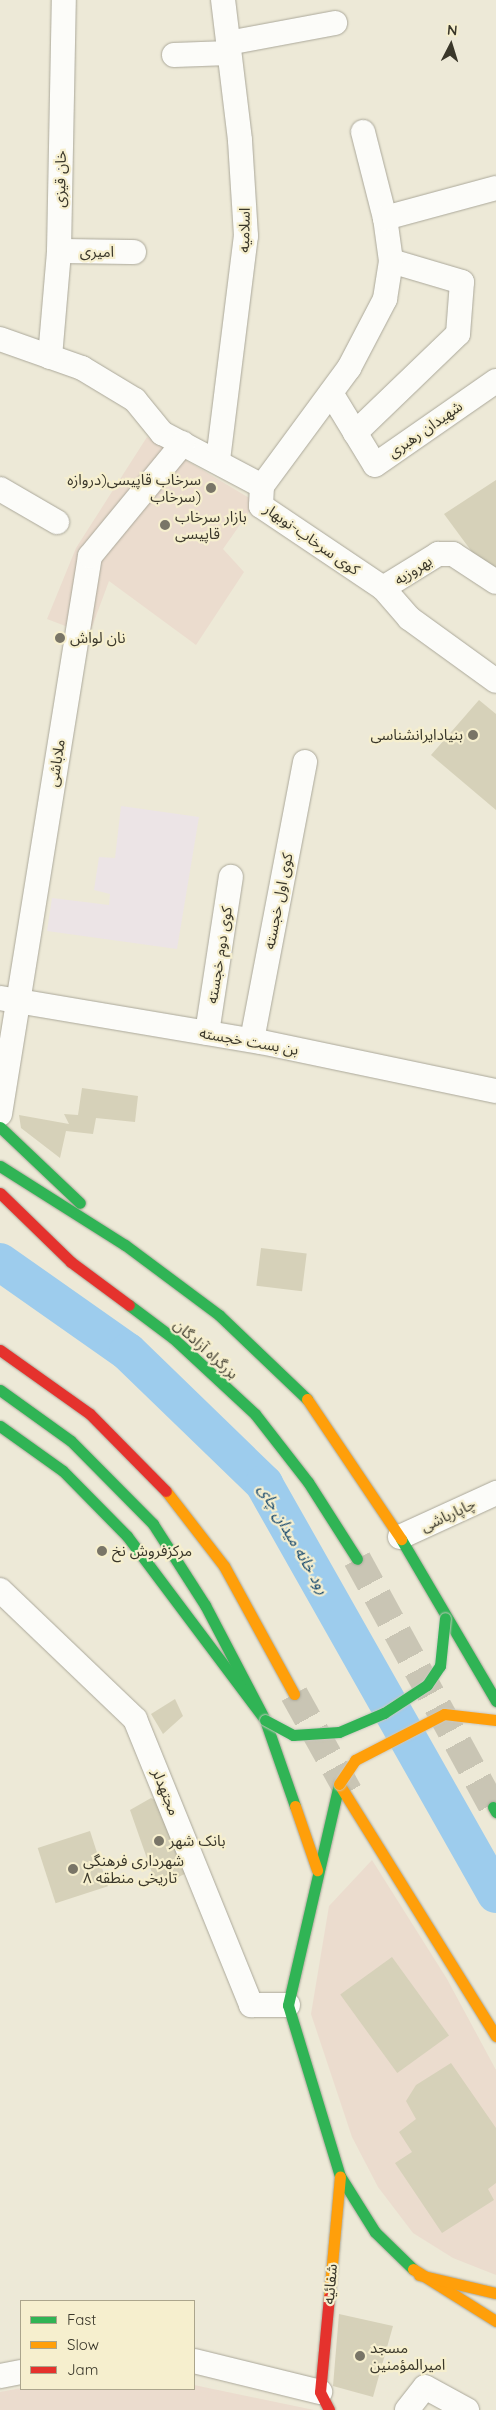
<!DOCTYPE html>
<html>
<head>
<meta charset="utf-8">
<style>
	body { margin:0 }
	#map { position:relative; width:496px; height:2410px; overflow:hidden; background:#ede9d7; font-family:Quicksand,"Noto Sans Arabic",sans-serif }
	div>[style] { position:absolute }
	.commercial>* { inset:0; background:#ebdcce }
	.education>* { inset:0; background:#ece4e6 }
	.river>* { height:38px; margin:-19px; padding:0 19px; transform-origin:19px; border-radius:19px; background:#9dcced }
	.building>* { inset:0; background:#d6d1b9; transform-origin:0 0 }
	.highway-tunnel>* { height:28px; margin-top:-14px; transform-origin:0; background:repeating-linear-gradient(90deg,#c9c5b4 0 28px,transparent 0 42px) }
	.roads { filter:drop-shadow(0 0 1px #aba89a) drop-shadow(0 0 1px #aba89a) }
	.street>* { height:24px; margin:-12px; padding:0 12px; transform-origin:12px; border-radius:12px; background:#fcfcf9 }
	.fast>* { height:11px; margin:-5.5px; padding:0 5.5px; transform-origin:5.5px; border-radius:5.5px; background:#30b455 }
	.slow>* { height:11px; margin:-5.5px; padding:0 5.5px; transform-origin:5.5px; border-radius:5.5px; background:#ff9f0a }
	.jam>* { height:11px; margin:-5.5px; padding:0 5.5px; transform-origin:5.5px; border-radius:5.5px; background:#e5322d }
	.bridges { filter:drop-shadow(0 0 1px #cac7be) drop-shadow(0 0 1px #cac7be) }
	.fast-bridge>* { height:11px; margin:-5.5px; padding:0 5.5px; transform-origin:5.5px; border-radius:5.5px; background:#30b455 }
	.slow-bridge>* { height:11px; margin:-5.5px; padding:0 5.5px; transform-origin:5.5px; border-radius:5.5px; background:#ff9f0a }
	.dots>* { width:14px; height:14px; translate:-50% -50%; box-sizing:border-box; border:2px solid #f6efce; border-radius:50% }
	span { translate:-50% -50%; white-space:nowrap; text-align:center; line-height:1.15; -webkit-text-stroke:4.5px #f6efce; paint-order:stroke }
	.street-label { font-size:15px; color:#3a372a }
	.poi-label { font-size:15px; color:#3a372a }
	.right { translate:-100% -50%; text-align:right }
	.left { translate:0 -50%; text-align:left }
	.water-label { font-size:16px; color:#15476c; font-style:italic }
	.legend { position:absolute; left:20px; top:2300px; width:175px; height:90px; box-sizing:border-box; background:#f6efce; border:1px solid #aba58c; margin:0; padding:6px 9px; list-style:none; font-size:15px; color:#3a372a }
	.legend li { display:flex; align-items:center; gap:10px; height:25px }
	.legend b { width:25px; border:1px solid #aba58c }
	.north { position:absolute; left:426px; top:20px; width:50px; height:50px; -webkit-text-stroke:4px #f6efce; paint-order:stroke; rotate:5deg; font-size:14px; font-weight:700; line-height:20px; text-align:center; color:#3a372a }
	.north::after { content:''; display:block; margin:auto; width:18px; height:22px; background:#3a372a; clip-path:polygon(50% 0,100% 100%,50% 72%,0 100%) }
</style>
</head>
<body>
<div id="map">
	<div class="commercial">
		<i style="clip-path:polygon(147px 437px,256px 502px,223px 549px,244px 572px,196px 645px,109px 581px,89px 635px,47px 619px,76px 548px)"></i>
		<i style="clip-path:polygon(372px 1860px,447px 1979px,496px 2070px,496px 2275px,453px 2258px,413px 2233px,378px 2187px,352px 2137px,311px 2014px,329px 1906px)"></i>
		<i style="clip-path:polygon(194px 2385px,314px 2410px,0 2410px,0 2392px,21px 2388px,194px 2389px)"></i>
	</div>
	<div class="education">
		<i style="clip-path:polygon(121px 806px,199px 817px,177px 949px,47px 931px,52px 898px,109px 905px,110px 894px,94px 890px,99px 857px,115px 858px)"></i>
	</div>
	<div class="river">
		<i style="left:0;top:1262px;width:156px;rotate:35.1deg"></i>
		<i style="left:128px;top:1352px;width:190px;rotate:44.1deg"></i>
		<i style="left:264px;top:1484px;width:471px;rotate:60.5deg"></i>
	</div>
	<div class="building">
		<i style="clip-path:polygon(496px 480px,496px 570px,489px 575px,444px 514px)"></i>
		<i style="clip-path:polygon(479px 700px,496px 714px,496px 810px,431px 755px)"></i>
		<i style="clip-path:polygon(82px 1088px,138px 1096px,135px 1122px,96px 1118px,93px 1134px,66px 1131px,60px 1158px,21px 1128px,19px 1115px,69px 1124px,64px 1114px,78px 1115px)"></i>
		<i style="left:261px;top:1248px;width:46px;height:38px;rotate:7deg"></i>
		<i style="clip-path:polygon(175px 1699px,183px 1716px,163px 1734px,151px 1714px)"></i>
		<i style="clip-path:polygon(151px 1798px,162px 1803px,189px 1872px,157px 1887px,130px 1810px)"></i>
		<i style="left:90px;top:1831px;width:58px;height:55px;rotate:72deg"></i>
		<i style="left:392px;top:1957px;width:97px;height:64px;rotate:54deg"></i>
		<i style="clip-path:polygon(451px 2063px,496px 2128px,496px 2183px,488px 2189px,494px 2200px,442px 2233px,395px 2163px,412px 2152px,399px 2132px,416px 2119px,406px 2101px,416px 2085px)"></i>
		<i style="clip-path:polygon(339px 2314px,393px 2326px,373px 2397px,333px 2386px)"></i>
	</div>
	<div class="highway-tunnel">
		<i style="left:357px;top:1559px;width:283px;rotate:61.3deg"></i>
		<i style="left:294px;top:1694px;width:121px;rotate:60.9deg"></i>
	</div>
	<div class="roads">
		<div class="street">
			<i style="left:228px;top:43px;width:109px;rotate:-10.6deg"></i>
			<i style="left:174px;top:55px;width:55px;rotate:-2.1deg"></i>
			<i style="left:363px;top:132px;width:89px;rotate:75.7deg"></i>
			<i style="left:59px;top:251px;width:75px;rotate:0.8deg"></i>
			<i style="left:0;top:339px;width:87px;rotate:19.5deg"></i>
			<i style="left:82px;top:368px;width:62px;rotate:31.1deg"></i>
			<i style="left:135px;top:400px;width:43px;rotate:50.7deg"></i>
			<i style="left:162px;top:433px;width:113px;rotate:27.9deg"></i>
			<i style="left:262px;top:486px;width:20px;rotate:93deg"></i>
			<i style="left:261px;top:506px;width:147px;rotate:33.9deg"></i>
			<i style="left:383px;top:588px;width:40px;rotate:49deg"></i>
			<i style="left:409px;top:618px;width:107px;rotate:35.9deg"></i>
			<i style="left:50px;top:357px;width:106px;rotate:-85.1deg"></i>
			<i style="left:59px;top:251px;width:251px;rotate:-88.9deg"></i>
			<i style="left:331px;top:393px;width:84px;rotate:58.6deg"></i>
			<i style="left:375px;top:465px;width:147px;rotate:-34.8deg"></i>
			<i style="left:355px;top:433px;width:143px;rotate:-43.9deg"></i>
			<i style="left:458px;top:334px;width:52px;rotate:-85.6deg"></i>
			<i style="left:462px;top:282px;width:74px;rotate:-163.5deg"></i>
			<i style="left:218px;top:460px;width:226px;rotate:-82.9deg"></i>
			<i style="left:246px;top:236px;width:96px;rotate:-93.6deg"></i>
			<i style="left:240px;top:140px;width:141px;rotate:-96.9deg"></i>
			<i style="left:262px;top:486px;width:147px;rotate:-53.6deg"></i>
			<i style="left:349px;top:368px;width:78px;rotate:-62.4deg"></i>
			<i style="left:385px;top:299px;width:38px;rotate:-81deg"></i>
			<i style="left:391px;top:261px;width:43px;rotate:-97.9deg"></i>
			<i style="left:385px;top:218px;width:115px;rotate:-15.1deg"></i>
			<i style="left:0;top:489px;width:66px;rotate:30.1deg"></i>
			<i style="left:383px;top:588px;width:65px;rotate:-31.7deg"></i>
			<i style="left:438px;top:554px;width:15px"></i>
			<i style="left:453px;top:554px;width:51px;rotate:33.1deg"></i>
			<i style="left:0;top:998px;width:265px;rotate:9.6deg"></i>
			<i style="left:261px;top:1042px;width:240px;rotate:11.8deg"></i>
			<i style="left:207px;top:1033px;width:158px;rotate:-81.3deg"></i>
			<i style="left:252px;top:1040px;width:283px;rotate:-79.2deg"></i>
			<i style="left:0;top:1114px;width:565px;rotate:-80.84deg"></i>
			<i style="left:90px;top:556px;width:146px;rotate:-50.5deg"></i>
			<i style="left:400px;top:1537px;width:106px;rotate:-24.6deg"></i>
			<i style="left:0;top:1590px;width:187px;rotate:43.7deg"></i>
			<i style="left:135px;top:1719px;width:309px;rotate:67.9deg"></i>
			<i style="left:251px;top:2005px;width:37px"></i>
			<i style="left:194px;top:2361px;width:130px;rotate:13.8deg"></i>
			<i style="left:0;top:2376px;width:21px;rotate:-11deg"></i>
			<i style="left:407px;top:2410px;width:29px;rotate:-52deg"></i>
			<i style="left:425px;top:2387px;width:48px;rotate:28.7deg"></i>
		</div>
		<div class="fast">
			<i style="left:0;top:1127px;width:110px;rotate:43.5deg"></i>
			<i style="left:0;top:1166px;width:148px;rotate:32.3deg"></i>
			<i style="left:125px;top:1245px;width:117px;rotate:36.7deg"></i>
			<i style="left:219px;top:1315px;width:122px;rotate:43.7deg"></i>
			<i style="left:129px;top:1305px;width:55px;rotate:36.9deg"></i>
			<i style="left:173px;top:1338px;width:112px;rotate:42.8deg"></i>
			<i style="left:255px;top:1414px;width:86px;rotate:52.1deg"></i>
			<i style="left:308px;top:1482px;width:91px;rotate:57.5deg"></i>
			<i style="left:0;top:1390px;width:87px;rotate:35.7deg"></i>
			<i style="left:71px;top:1441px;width:117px;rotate:45.3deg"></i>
			<i style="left:153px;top:1524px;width:96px;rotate:57.3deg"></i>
			<i style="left:205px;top:1605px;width:130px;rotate:62.4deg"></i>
			<i style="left:0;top:1426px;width:77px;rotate:35.5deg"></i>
			<i style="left:63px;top:1471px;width:91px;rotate:45.4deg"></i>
			<i style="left:127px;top:1536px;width:230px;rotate:53.1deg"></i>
			<i style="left:265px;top:1720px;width:91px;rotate:70.8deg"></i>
			<i style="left:401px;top:1539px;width:188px;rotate:59.6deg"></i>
			<i style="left:339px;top:1784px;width:227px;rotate:103deg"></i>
			<i style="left:288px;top:2005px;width:179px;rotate:73.1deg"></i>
			<i style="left:340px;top:2176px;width:66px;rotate:58deg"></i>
			<i style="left:375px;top:2232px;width:53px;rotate:44.2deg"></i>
			<i style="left:493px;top:1807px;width:6px;rotate:59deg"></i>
		</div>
		<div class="slow">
			<i style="left:307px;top:1399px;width:169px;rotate:56.1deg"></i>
			<i style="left:166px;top:1491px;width:95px;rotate:52.3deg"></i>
			<i style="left:224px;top:1566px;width:146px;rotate:61.3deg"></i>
			<i style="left:339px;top:1784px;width:297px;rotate:58.1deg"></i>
			<i style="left:295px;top:1806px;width:68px;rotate:71deg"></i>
			<i style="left:413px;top:2269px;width:98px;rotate:32.1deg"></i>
			<i style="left:419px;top:2275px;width:79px;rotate:13.2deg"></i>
			<i style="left:329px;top:2297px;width:121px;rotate:-84.8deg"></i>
		</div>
		<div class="jam">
			<i style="left:0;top:1193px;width:99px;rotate:44.2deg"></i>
			<i style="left:71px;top:1262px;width:72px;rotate:36.6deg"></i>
			<i style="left:0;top:1350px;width:110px;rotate:35.4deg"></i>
			<i style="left:90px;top:1414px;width:108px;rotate:45.4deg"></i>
			<i style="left:329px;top:2297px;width:95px;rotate:95.4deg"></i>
			<i style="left:320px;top:2392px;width:20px;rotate:63deg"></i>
		</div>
	</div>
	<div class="bridges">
		<div class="fast-bridge">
			<i style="left:265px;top:1720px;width:32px;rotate:28deg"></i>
			<i style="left:293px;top:1735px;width:46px;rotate:-3.7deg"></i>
			<i style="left:339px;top:1732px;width:49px;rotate:-22.9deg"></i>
			<i style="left:384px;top:1713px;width:51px;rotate:-33.1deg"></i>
			<i style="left:427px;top:1685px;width:23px;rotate:-56deg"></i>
			<i style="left:440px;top:1666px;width:48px;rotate:-84.1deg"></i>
		</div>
		<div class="slow-bridge">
			<i style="left:339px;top:1784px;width:29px;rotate:-56deg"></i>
			<i style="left:355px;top:1760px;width:100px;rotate:-27.3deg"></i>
			<i style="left:444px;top:1714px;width:52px;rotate:6.6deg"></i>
		</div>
	</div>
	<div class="dots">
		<i style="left:211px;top:488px;background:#797567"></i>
		<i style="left:165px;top:525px;background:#797567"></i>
		<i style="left:60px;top:638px;background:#797567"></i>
		<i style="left:473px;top:735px;background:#797567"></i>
		<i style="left:102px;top:1551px;background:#797567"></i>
		<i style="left:159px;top:1841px;background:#797567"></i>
		<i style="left:73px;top:1869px;background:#797567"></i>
		<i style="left:360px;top:2356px;background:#797567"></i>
	</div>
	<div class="street-label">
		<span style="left:60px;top:179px;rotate:-89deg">خان قیزی</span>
		<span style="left:244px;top:230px;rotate:-89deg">اسلامیه</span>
		<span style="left:97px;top:252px">امیری</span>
		<span style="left:425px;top:429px;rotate:-35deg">شهیدان رهبری</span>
		<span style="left:312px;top:539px;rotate:35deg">کوی سرخاب-نوبهار</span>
		<span style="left:413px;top:570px;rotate:-32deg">بهروزیه</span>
		<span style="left:56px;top:763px;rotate:-81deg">ملاباشی</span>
		<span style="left:278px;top:901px;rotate:-79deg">کوی اول خجسته</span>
		<span style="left:219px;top:955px;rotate:-81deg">کوی دوم خجسته</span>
		<span style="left:249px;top:1041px;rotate:10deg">بن بست خجسته</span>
		<span style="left:206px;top:1349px;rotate:42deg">بزرگراه آزادگان</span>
		<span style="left:448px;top:1515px;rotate:-25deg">چاپارباشی</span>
		<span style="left:166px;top:1792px;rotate:68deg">مجتهدلر</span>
		<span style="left:330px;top:2284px;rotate:-85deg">شفائیه</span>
	</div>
	<div class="poi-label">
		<span class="right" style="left:201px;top:488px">سرخاب قاپیسی(دروازه<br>سرخاب)</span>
		<span class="left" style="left:175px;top:525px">بازار سرخاب<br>قاپیسی</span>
		<span class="left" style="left:70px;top:638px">نان لواش</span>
		<span class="right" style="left:463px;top:735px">بنیادایرانشناسی</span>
		<span class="left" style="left:112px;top:1551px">مرکزفروش نخ</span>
		<span class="left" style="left:169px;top:1841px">بانک شهر</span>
		<span class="left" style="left:83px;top:1869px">شهرداری فرهنگی<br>تاریخی منطقه ۸</span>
		<span class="left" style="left:370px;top:2356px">مسجد<br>امیرالمؤمنین</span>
	</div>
	<div class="water-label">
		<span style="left:294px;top:1539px;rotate:60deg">رود خانه میدان چای</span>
	</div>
	<ul class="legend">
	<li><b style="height:6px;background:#30b455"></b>Fast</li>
	<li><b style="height:6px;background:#ff9f0a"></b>Slow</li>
	<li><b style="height:6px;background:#e5322d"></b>Jam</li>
	</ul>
	<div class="north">N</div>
</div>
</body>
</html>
